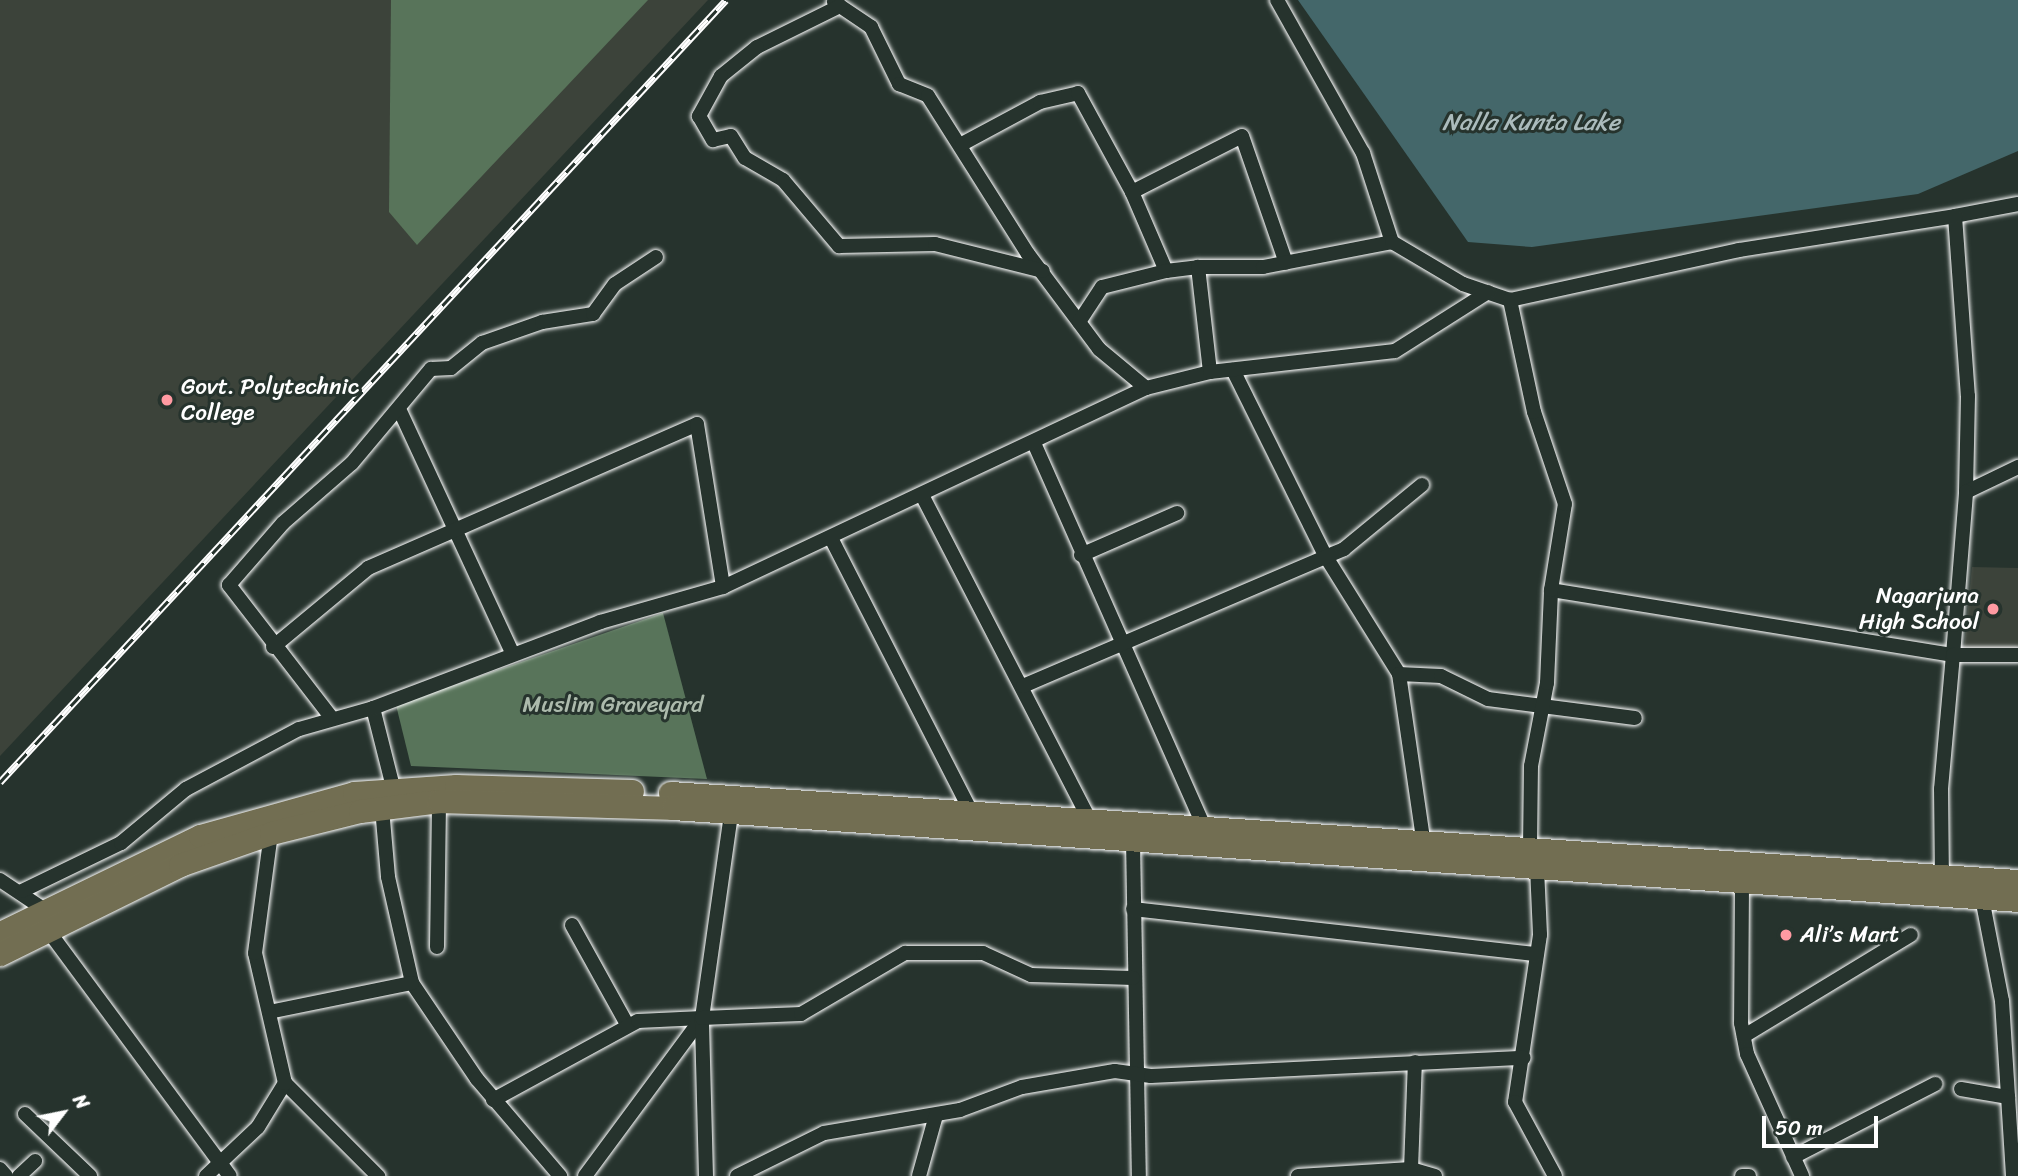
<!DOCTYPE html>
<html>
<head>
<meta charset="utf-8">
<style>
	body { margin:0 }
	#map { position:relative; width:2018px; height:1176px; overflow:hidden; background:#26332d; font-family:Sriracha,sans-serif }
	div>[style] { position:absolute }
	.built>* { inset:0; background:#3c433a }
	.green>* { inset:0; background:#58745a }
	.water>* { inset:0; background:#44676a }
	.roads { filter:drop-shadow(0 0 2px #fff) drop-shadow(0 0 2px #fff) }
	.minor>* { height:14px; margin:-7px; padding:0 7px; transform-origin:7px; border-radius:7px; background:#26332d }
	.trunk>* { height:23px; margin:-11.5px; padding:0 11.5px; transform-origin:11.5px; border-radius:11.5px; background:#726e52 }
	.rail>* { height:7px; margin-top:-3.5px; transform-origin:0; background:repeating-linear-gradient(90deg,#26332d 0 13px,#fff 0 26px); box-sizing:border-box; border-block:2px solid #fff }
	.dots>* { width:19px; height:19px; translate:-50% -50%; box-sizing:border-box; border:4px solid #26332d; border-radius:50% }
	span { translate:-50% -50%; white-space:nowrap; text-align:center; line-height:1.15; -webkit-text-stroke:6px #26332d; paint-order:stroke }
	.poi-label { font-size:23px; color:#fff }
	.left { translate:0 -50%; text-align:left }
	.right { translate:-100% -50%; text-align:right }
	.park-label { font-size:23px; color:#acbaac }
	.water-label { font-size:24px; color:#abbbbc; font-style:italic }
	.north { position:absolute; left:28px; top:1078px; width:70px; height:70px; -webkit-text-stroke:5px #26332d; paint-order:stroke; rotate:58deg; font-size:19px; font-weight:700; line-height:28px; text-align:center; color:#fff }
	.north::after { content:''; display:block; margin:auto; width:24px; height:32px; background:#fff; clip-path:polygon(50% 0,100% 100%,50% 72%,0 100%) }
	.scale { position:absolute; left:1762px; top:1116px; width:116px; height:32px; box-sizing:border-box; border:4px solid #fff; border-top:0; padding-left:9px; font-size:21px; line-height:24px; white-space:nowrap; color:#fff; -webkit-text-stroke:5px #26332d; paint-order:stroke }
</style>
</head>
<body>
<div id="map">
	<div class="built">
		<i style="clip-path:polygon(0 0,708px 0,0 756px)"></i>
		<i style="clip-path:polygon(1972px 567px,2018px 568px,2018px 651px,1964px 651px)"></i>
	</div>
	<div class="green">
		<i style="clip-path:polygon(391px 0,648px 0,417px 245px,389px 212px)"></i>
		<i style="clip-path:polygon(663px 613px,707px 779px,411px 766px,396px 705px)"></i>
	</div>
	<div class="water">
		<i style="clip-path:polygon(1298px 0,2018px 0,2018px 151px,1918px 194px,1532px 247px,1468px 242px)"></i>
	</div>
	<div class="roads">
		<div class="minor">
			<i style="left:1277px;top:0;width:176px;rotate:60.7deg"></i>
			<i style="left:1363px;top:153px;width:94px;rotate:72deg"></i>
			<i style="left:834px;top:2px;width:45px;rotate:34deg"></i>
			<i style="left:871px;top:27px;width:64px;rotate:63.8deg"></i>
			<i style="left:899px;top:84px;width:31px;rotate:22deg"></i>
			<i style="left:928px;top:96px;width:187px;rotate:57.7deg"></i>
			<i style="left:1028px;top:254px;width:119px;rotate:53.2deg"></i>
			<i style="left:1099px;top:349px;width:61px;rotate:39.7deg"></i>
			<i style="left:840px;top:6px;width:93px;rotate:153.7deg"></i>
			<i style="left:757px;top:47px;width:46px;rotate:141.1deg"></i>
			<i style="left:721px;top:76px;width:46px;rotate:118.8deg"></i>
			<i style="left:699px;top:116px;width:28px;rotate:60deg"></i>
			<i style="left:713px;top:140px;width:18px;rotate:-13deg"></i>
			<i style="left:731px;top:136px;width:26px;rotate:58deg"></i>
			<i style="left:745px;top:158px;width:44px;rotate:30.1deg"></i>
			<i style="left:783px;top:180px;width:87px;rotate:49.7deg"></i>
			<i style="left:839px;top:246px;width:96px;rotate:-1.2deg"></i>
			<i style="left:935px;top:244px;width:111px;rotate:14deg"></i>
			<i style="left:962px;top:144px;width:89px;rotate:-28.3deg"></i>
			<i style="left:1040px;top:102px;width:39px;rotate:-13deg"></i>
			<i style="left:1078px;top:93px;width:113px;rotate:61.4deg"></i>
			<i style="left:1132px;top:192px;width:123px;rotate:-27deg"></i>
			<i style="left:1242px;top:136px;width:134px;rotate:70.9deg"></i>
			<i style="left:1132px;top:192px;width:86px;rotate:66.7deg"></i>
			<i style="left:1166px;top:271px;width:32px;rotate:-7deg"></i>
			<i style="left:2018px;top:204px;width:64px;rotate:169.2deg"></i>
			<i style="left:1955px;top:216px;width:180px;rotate:85.9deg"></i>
			<i style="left:1968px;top:396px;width:96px;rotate:91.2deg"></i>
			<i style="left:1966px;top:492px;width:58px;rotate:-25.7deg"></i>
			<i style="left:1079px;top:322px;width:42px;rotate:-56.7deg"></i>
			<i style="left:1102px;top:287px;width:66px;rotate:-14deg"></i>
			<i style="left:1233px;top:370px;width:209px;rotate:63.6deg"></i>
			<i style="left:1326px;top:557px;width:138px;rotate:58deg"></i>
			<i style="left:1399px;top:674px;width:167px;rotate:81.7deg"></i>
			<i style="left:1210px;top:372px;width:106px;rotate:-96.5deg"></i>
			<i style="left:1198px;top:267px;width:65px"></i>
			<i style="left:1263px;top:267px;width:131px;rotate:-11deg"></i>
			<i style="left:1392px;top:242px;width:82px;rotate:30.6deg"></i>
			<i style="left:1463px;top:284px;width:50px;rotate:18.8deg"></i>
			<i style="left:400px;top:411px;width:268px;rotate:65.1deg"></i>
			<i style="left:1034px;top:443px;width:418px;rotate:66.1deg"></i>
			<i style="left:923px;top:497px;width:360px;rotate:62.7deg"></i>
			<i style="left:831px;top:538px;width:305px;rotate:62.9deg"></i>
			<i style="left:1081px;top:555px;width:105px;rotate:-23.6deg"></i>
			<i style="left:1551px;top:590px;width:407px;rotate:9.2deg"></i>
			<i style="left:1953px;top:655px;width:164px;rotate:-85.4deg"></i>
			<i style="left:273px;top:647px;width:124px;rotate:-39.7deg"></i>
			<i style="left:368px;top:568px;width:359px;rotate:-23.6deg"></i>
			<i style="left:697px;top:424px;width:165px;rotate:80.9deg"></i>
			<i style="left:1399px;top:674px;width:42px;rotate:2.7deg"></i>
			<i style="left:1441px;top:676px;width:52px;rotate:26.1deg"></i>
			<i style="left:1488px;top:699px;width:148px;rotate:7.4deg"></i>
			<i style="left:1023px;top:686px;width:349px;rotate:-23.1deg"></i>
			<i style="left:1344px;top:549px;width:101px;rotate:-39.4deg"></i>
			<i style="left:373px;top:708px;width:90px;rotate:75.8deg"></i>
			<i style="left:331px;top:717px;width:167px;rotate:-127.7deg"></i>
			<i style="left:229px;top:585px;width:82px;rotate:-48.9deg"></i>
			<i style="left:283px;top:523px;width:91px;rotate:-41deg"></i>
			<i style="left:352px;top:463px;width:123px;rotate:-50deg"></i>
			<i style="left:431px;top:369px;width:20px;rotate:-3deg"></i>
			<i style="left:451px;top:368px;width:40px;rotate:-39deg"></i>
			<i style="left:482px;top:343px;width:64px;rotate:-19.3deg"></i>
			<i style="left:542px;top:322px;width:52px;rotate:-8.9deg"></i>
			<i style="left:593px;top:314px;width:37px;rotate:-54deg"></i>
			<i style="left:615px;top:284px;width:49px;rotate:-33.4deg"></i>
			<i style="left:382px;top:808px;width:69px;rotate:85deg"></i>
			<i style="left:388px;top:877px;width:109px;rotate:77.2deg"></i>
			<i style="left:412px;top:983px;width:116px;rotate:55.9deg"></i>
			<i style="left:477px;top:1079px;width:128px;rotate:49.4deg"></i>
			<i style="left:1133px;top:841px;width:335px;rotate:89deg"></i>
			<i style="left:1530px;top:847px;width:81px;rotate:-89.3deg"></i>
			<i style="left:1531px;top:766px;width:85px;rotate:-79.1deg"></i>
			<i style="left:1547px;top:683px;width:93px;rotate:-87.5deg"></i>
			<i style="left:1551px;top:590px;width:87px;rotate:-80.8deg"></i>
			<i style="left:1565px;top:504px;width:97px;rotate:-108.6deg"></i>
			<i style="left:1534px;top:412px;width:115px;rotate:-102.1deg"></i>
			<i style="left:1510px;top:300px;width:234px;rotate:-12.3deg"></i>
			<i style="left:1739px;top:250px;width:219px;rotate:-8.9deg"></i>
			<i style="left:1537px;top:868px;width:67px;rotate:87.4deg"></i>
			<i style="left:1540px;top:935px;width:169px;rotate:98.5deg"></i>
			<i style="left:1515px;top:1102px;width:84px;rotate:61.6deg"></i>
			<i style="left:0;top:880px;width:54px;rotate:33.7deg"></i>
			<i style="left:1942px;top:883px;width:94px;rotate:-90.6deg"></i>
			<i style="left:1941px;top:789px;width:135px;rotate:-84.9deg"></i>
			<i style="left:1953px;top:655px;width:65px"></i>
			<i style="left:1742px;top:886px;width:137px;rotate:90.4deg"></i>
			<i style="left:1741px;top:1023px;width:32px;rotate:79deg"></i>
			<i style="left:1747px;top:1054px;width:134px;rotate:65.7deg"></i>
			<i style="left:22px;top:891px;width:110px;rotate:-25.9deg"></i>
			<i style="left:121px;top:843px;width:85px;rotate:-39.7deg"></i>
			<i style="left:186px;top:789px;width:128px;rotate:-28deg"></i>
			<i style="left:299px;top:729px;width:77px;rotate:-15.8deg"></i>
			<i style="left:373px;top:708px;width:243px;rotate:-20.7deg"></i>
			<i style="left:600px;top:622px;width:128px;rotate:-15.9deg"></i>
			<i style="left:723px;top:587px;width:467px;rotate:-25.2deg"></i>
			<i style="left:1146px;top:388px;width:66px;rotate:-14deg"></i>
			<i style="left:1210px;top:372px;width:186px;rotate:-6.5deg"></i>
			<i style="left:1395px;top:351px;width:110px;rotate:-32.4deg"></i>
			<i style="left:1982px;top:898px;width:105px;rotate:79deg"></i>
			<i style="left:2002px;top:1001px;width:175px;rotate:86.4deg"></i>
			<i style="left:1133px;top:909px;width:406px;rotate:6.4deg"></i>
			<i style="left:572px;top:925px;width:115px;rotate:61deg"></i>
			<i style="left:47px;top:929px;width:307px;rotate:53.5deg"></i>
			<i style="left:437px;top:947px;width:146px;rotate:-89.2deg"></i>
			<i style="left:269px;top:1012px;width:146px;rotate:-11.5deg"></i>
			<i style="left:1744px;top:1036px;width:195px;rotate:-31.2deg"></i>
			<i style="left:285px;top:1083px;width:132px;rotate:45deg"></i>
			<i style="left:1961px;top:1089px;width:48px;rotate:9.7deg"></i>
			<i style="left:493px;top:1100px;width:165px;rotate:-28.6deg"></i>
			<i style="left:638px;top:1021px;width:64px;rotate:-2.7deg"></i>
			<i style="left:25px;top:1114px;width:90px;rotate:43.6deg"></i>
			<i style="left:1793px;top:1157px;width:160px;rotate:-27.2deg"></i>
			<i style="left:0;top:1169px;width:9px;rotate:49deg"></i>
			<i style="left:1411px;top:1169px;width:25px;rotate:16deg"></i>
			<i style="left:19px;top:1176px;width:22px;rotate:-43deg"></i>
			<i style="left:206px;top:1176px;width:71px;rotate:-43.3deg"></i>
			<i style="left:258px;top:1127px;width:52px;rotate:-58.5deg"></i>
			<i style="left:285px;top:1083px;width:133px;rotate:-103deg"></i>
			<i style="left:255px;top:953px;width:121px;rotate:-82.4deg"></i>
			<i style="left:585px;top:1176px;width:197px;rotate:-53.5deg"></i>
			<i style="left:702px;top:1018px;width:206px;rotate:-81.9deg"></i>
			<i style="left:706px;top:1176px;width:158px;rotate:-91.5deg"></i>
			<i style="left:702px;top:1018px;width:99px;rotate:-2.3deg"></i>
			<i style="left:801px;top:1014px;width:121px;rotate:-30.4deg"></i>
			<i style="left:905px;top:953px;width:78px"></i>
			<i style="left:983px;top:953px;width:53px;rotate:24.6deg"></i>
			<i style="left:1031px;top:975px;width:102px;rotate:1.7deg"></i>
			<i style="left:737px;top:1176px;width:97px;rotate:-26.3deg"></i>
			<i style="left:824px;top:1133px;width:138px;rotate:-9.6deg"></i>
			<i style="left:960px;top:1110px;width:66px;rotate:-20.4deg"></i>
			<i style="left:1022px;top:1087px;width:94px;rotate:-9.8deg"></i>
			<i style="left:1115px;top:1071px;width:36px;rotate:8deg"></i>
			<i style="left:1151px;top:1076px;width:373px;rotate:-2.8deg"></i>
			<i style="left:919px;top:1176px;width:63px;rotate:-74.4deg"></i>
			<i style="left:1298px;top:1176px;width:113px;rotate:-3.5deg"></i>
			<i style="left:1411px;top:1169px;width:107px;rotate:-87.9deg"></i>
			<i style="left:1742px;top:1176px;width:7px"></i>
		</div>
		<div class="trunk">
			<i style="left:670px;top:793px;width:1351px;rotate:3.74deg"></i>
			<i style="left:0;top:933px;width:222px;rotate:-25.9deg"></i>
			<i style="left:200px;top:836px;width:160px;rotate:-15.6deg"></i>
			<i style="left:354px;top:793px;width:102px;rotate:-3.9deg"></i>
			<i style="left:456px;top:786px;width:176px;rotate:1.6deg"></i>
			<i style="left:0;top:954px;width:201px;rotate:-26.3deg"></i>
			<i style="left:180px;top:865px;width:96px;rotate:-19.4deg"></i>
			<i style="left:271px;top:833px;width:92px;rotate:-13.9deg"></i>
			<i style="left:360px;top:811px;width:80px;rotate:-7.2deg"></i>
			<i style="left:439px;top:801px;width:234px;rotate:1.7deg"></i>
			<i style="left:673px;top:808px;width:1348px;rotate:3.91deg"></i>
		</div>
	</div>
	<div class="rail">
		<i style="left:0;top:782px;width:1067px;rotate:-47.13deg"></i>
	</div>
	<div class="dots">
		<i style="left:167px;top:400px;background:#ff9aa2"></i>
		<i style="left:1993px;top:609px;background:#ff9aa2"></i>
		<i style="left:1786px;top:935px;background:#ff9aa2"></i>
	</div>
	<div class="poi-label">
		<span class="left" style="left:181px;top:400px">Govt. Polytechnic<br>College</span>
		<span class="right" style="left:1979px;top:609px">Nagarjuna<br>High School</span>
		<span class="left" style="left:1800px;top:935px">Ali’s Mart</span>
	</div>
	<div class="park-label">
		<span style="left:613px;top:705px">Muslim Graveyard</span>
	</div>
	<div class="water-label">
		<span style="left:1531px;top:123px">Nalla Kunta Lake</span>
	</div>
	<div class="north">N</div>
	<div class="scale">50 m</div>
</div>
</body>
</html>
